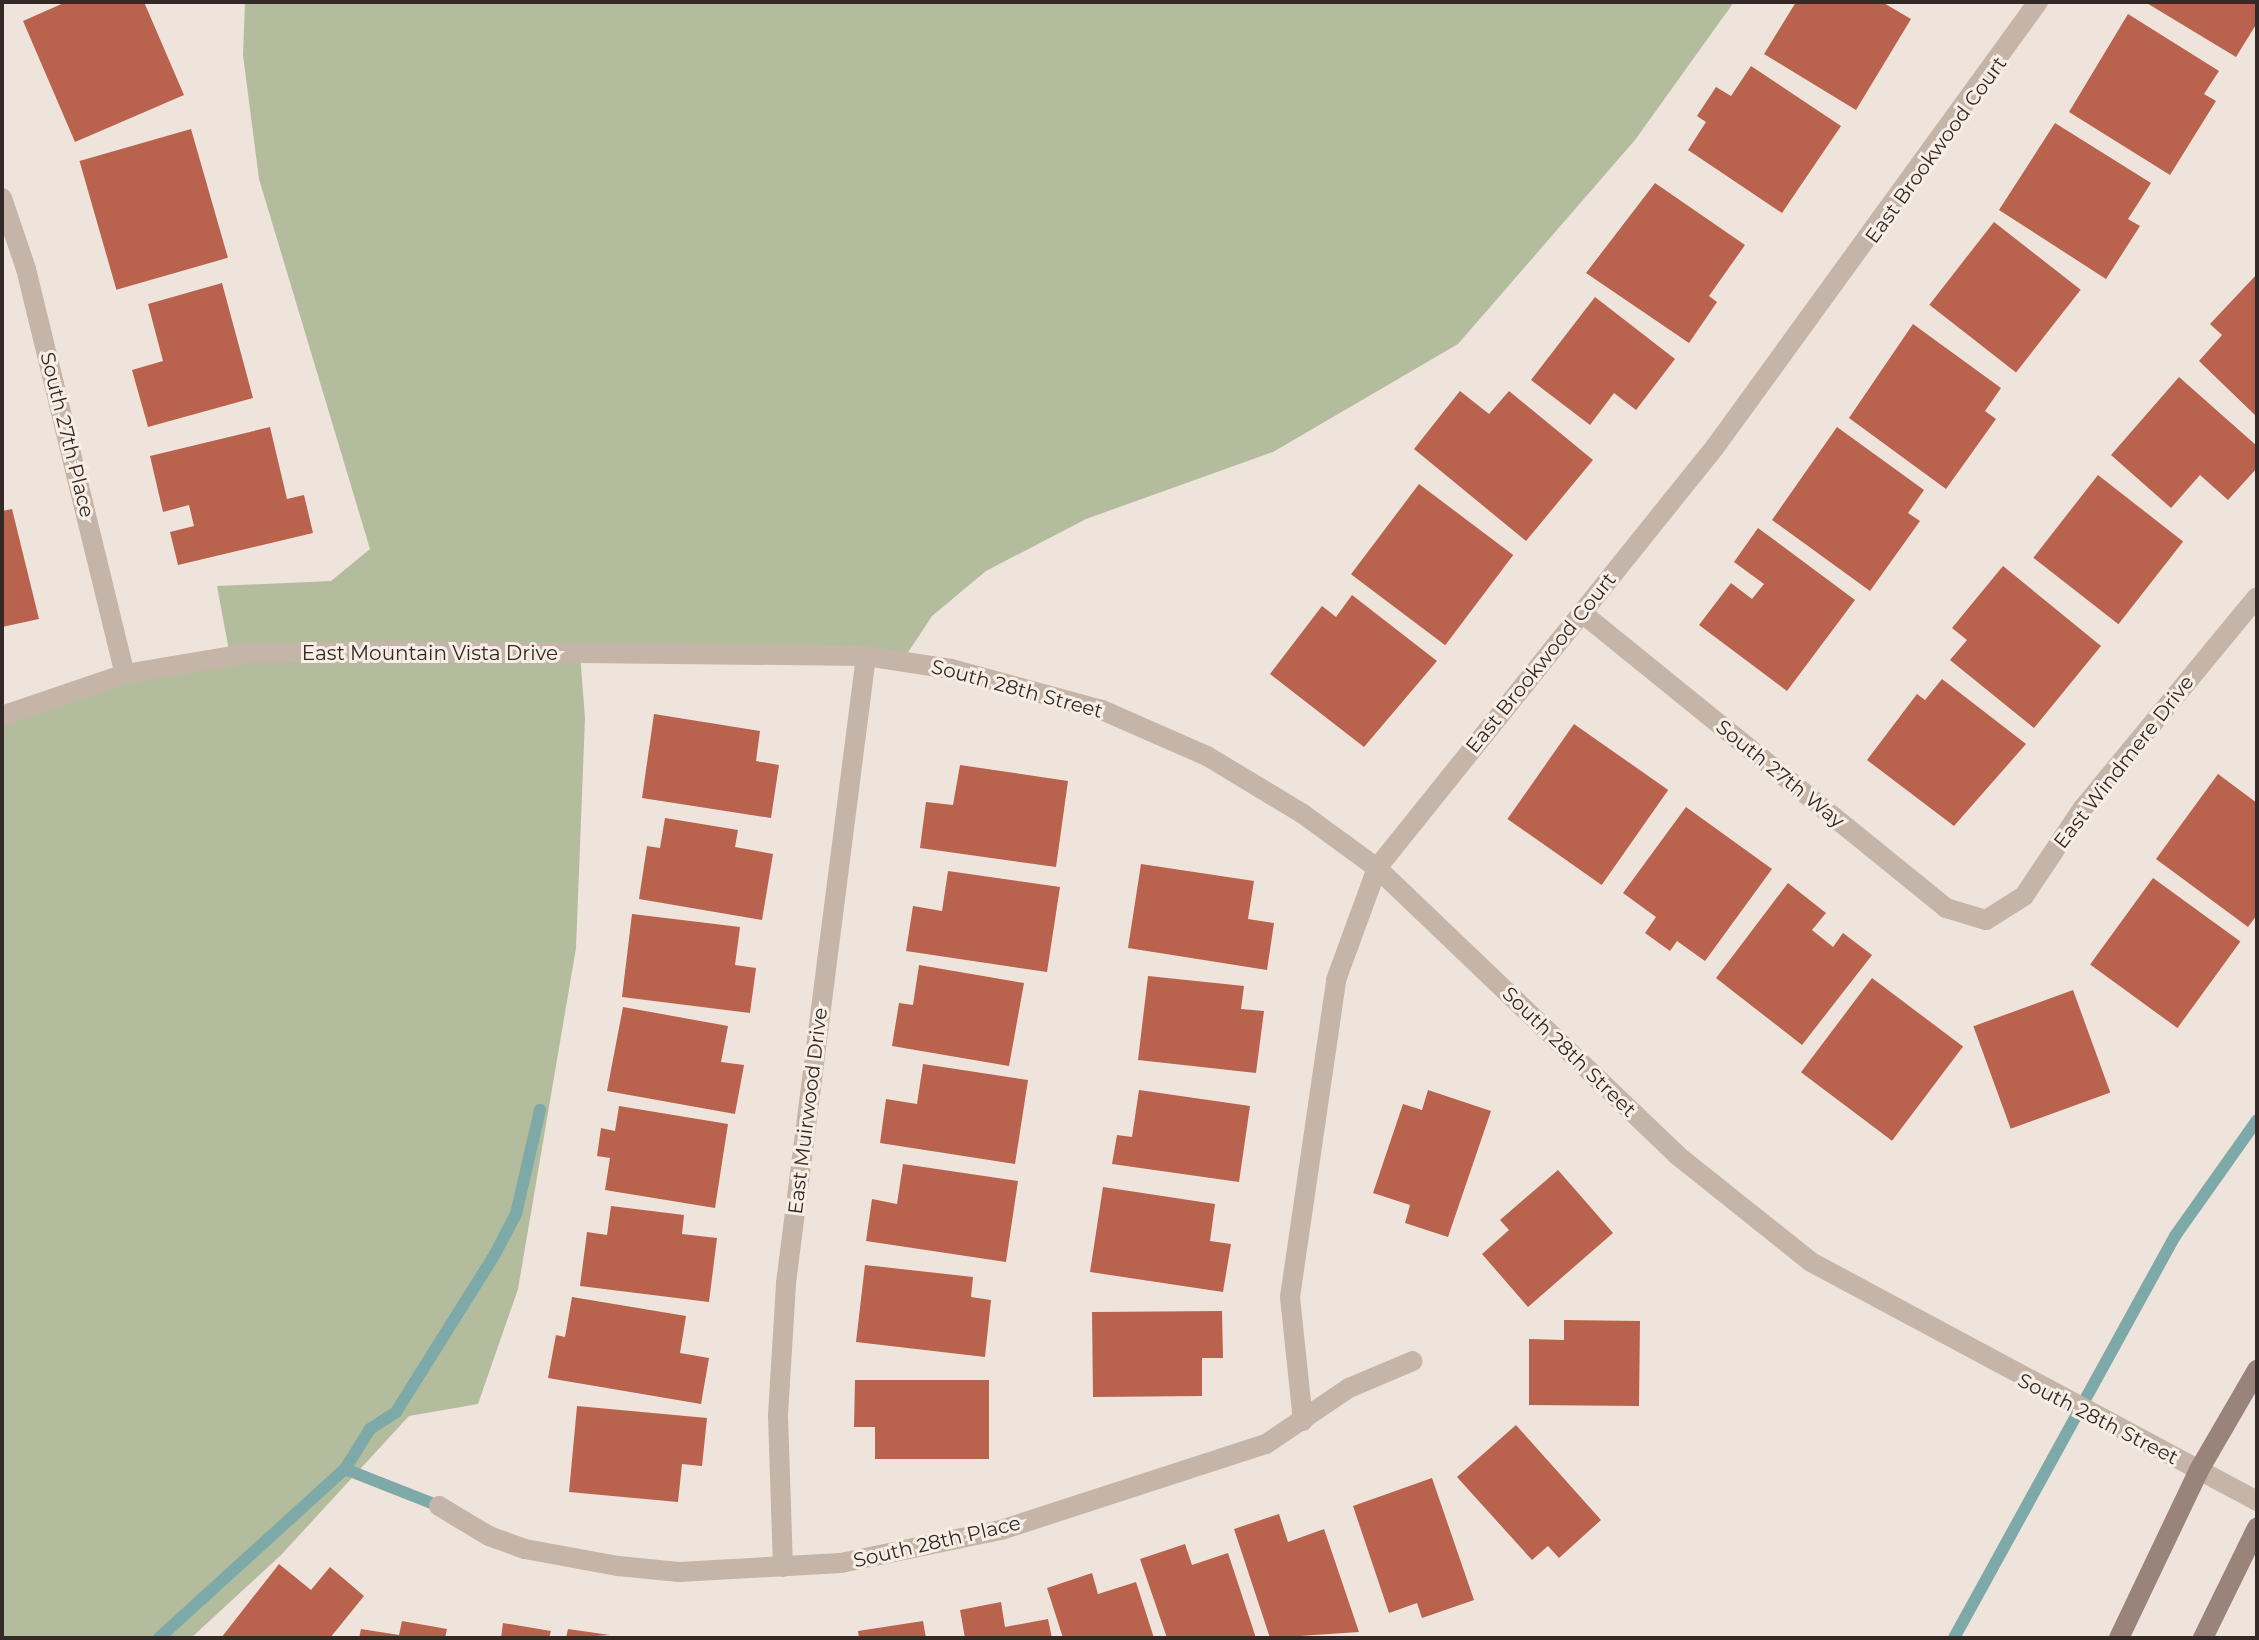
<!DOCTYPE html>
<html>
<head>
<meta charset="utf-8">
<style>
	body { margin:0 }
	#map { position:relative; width:2259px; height:1640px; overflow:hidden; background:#efe4db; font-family:Montserrat,sans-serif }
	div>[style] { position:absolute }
	.green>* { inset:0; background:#b3bc9c }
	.stream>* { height:12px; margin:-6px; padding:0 6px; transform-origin:6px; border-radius:6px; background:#7da9a8 }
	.building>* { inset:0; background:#b9624e; transform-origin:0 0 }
	.minor>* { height:20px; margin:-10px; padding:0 10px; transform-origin:10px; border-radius:10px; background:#c5b4a8 }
	.tertiary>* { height:20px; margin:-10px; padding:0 10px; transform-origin:10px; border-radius:10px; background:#c5b4a8 }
	.secondary>* { height:20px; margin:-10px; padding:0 10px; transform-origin:10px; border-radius:10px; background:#99837a }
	span { translate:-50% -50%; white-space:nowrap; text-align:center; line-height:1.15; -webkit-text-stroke:6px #f7eee6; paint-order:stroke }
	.street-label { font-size:20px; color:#332a27 }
	.frame { position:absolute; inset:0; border:4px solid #332a27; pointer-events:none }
</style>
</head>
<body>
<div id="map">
	<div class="green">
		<i style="clip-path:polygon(245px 2px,1734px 2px,1635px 140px,1458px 344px,1273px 452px,1086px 519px,986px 571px,932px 616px,903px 660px,580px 654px,585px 718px,576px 948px,518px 1289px,478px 1404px,409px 1416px,281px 1555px,191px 1638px,2px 1638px,2px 716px,230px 656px,217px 586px,331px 581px,370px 549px,259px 179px,243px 55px)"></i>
	</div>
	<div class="stream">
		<i style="left:345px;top:1469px;width:47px;rotate:-58deg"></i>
		<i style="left:370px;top:1429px;width:31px;rotate:-33deg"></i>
		<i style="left:396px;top:1412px;width:186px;rotate:-57.9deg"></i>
		<i style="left:495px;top:1254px;width:45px;rotate:-62.3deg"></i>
		<i style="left:516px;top:1214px;width:107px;rotate:-77deg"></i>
		<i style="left:159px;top:1638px;width:251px;rotate:-42.3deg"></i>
		<i style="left:345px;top:1469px;width:101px;rotate:21.5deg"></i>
		<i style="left:1954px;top:1638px;width:459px;rotate:-61.2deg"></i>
		<i style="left:2175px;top:1236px;width:142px;rotate:-54.7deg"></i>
	</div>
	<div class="building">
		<i style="clip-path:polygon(66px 2px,144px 2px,184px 95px,75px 142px,23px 21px)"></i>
		<i style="clip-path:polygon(1796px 2px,1882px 2px,1911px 19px,1856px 110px,1764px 54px)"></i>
		<i style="clip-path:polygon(2145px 2px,2257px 2px,2257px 23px,2236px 57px)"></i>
		<i style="clip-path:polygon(2128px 14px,2219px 71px,2204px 94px,2216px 101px,2170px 175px,2069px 112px)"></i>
		<i style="clip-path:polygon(1751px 66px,1841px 126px,1782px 213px,1688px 150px,1706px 122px,1697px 116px,1716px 87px,1731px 96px)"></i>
		<i style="clip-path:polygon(2055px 123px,2151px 183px,2128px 219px,2140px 226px,2106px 279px,1999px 210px)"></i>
		<i style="left:191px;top:129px;width:134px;height:116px;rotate:74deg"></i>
		<i style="clip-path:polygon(1655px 183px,1745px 245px,1709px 296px,1717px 302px,1689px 343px,1586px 273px)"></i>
		<i style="left:1994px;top:222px;width:110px;height:105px;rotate:38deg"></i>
		<i style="clip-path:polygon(2257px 274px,2257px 417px,2199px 361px,2222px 335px,2210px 324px)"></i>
		<i style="clip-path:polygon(222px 283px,253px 398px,148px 427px,132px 370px,163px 361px,148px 304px)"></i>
		<i style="clip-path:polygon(1595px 297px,1675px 359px,1636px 410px,1614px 393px,1590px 425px,1531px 380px)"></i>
		<i style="clip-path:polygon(1913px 324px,2001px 388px,1985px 411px,1996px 419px,1946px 489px,1849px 418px)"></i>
		<i style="clip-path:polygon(2179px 377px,2257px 446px,2257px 468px,2228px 500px,2200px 475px,2171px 508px,2111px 455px)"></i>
		<i style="clip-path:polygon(1460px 391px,1489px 414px,1509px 391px,1593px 460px,1526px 541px,1414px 449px)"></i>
		<i style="clip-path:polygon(270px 427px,287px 499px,304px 495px,313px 533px,178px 565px,170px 532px,194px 526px,189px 505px,163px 512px,150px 456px)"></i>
		<i style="clip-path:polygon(1837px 427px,1924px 490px,1908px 513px,1920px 521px,1870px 591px,1772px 520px)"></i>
		<i style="left:2098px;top:475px;width:108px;height:105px;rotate:38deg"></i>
		<i style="left:1419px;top:484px;width:118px;height:113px;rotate:37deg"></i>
		<i style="clip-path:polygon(12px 509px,39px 619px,2px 627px,2px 511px)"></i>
		<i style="clip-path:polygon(1758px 528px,1855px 600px,1787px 691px,1699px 625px,1731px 583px,1752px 599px,1764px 584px,1734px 562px)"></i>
		<i style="clip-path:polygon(2003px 566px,2101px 646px,2034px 728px,1950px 660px,1967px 640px,1952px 628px)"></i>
		<i style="clip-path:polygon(1352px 595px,1437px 661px,1364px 747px,1270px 674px,1322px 606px,1336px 617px)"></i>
		<i style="clip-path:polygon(1942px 679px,2026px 744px,1954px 826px,1867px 760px,1917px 694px,1925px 700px)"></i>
		<i style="clip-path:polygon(654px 714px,760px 731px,756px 761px,779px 765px,771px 818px,642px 798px)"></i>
		<i style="left:1574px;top:724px;width:115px;height:116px;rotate:35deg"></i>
		<i style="clip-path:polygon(960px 765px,1068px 781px,1056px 867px,920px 848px,926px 802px,953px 805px)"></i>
		<i style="clip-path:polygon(2218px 774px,2257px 803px,2257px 915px,2248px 927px,2156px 859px)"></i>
		<i style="clip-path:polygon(1686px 807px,1772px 869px,1705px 961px,1677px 941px,1670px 951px,1645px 933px,1656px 917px,1623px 893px)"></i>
		<i style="clip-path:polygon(665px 818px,738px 830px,735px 847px,773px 854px,762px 920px,639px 899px,647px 846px,660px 848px)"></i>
		<i style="clip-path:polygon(1141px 864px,1254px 881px,1248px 919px,1274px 923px,1267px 970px,1128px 948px)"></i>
		<i style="clip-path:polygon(948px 871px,1060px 887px,1047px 972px,906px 951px,913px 906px,942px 911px)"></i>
		<i style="left:2153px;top:878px;width:108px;height:107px;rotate:36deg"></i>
		<i style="clip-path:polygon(1788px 883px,1826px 913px,1812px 930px,1833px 947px,1843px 933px,1872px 955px,1802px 1045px,1716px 978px)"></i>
		<i style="clip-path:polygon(632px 914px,740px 927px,735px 965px,756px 968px,750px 1013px,622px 997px)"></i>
		<i style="clip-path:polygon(919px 965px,1024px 983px,1009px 1066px,892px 1046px,899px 1003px,913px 1005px)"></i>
		<i style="clip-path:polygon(1148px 976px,1244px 986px,1241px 1009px,1264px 1011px,1256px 1073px,1138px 1060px)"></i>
		<i style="left:1872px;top:978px;width:114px;height:118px;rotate:37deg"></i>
		<i style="left:2073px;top:990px;width:109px;height:106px;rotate:70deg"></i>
		<i style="clip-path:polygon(623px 1007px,728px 1026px,721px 1062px,744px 1065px,735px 1114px,607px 1091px)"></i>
		<i style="clip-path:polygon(923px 1064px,1028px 1080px,1015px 1164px,880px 1143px,886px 1099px,917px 1104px)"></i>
		<i style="clip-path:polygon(1139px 1090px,1250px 1106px,1239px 1182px,1112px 1164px,1117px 1135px,1132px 1137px)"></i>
		<i style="clip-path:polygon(1428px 1090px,1491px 1111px,1448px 1237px,1405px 1223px,1410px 1205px,1373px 1193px,1403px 1104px,1422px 1110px)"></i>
		<i style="clip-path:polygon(619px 1106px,728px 1124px,715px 1208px,605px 1190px,610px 1158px,597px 1156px,601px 1128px,615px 1131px)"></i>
		<i style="clip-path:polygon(903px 1164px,1018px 1181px,1006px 1262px,866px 1241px,872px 1199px,897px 1204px)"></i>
		<i style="clip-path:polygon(1558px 1170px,1613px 1233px,1528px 1307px,1482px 1254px,1509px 1230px,1500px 1220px)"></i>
		<i style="clip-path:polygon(1103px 1187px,1215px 1204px,1210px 1241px,1231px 1244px,1223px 1292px,1090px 1272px)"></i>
		<i style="clip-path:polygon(611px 1206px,684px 1215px,682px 1234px,717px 1238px,709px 1302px,580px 1286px,587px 1232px,607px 1235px)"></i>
		<i style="clip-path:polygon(865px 1265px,973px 1277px,971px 1297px,991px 1300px,985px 1357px,856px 1342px)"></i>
		<i style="clip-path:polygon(572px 1297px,686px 1316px,680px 1353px,709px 1358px,701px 1404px,548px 1378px,556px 1335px,565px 1337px)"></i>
		<i style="clip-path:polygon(1222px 1311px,1223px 1358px,1202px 1358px,1202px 1396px,1093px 1397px,1092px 1312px)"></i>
		<i style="clip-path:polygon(1564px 1320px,1640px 1321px,1639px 1406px,1529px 1405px,1529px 1339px,1564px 1340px)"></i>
		<i style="clip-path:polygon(855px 1380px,989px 1380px,989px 1459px,875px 1459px,875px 1427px,854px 1427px)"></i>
		<i style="clip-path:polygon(577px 1406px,707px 1418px,702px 1466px,682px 1464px,678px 1502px,569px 1492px)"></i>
		<i style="clip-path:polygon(1516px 1425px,1601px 1520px,1559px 1558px,1548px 1546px,1532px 1560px,1457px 1477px)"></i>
		<i style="clip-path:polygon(1432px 1478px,1474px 1600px,1422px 1618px,1417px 1603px,1389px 1613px,1353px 1506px)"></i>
		<i style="clip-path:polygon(1279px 1514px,1288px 1542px,1324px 1529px,1359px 1632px,1270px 1638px,1234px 1529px)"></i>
		<i style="clip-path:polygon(1185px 1544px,1192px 1565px,1228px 1553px,1256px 1638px,1167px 1638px,1140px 1559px)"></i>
		<i style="clip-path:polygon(279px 1564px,311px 1590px,330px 1567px,364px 1596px,330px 1638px,221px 1638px)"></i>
		<i style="clip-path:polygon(1092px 1573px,1098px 1594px,1136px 1582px,1154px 1638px,1063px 1638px,1047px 1588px)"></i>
		<i style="clip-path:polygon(1001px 1602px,1005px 1627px,1048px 1619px,1052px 1638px,965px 1638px,960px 1610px)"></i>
		<i style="clip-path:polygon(402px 1621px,447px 1629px,445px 1638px,359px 1638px,361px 1629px,399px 1635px)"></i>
		<i style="clip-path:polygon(923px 1621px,926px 1638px,859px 1638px,858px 1631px)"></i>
		<i style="clip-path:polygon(503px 1623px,551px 1631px,549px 1638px,501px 1638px)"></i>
		<i style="clip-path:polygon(568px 1629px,610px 1635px,566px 1638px)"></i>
	</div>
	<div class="minor">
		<i style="left:2px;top:198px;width:75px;rotate:71.3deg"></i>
		<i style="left:26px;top:269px;width:417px;rotate:76.3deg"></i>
		<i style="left:1582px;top:613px;width:469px;rotate:39deg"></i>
		<i style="left:1946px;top:908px;width:42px;rotate:16.7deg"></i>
		<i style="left:1986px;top:920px;width:45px;rotate:-32.3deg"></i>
		<i style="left:2024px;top:896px;width:106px;rotate:-56.2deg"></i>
		<i style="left:2083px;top:808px;width:273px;rotate:-50.5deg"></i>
		<i style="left:1303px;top:1421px;width:125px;rotate:-96deg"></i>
		<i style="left:1290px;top:1297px;width:320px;rotate:-81.7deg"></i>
		<i style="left:1336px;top:980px;width:119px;rotate:-69.9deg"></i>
		<i style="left:1377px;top:868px;width:540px;rotate:-51.24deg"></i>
		<i style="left:1715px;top:447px;width:550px;rotate:-54.03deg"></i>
		<i style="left:439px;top:1506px;width:58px;rotate:31deg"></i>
		<i style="left:489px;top:1536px;width:38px;rotate:20deg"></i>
		<i style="left:525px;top:1549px;width:95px;rotate:10.4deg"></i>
		<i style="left:618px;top:1566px;width:61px;rotate:5.6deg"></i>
		<i style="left:679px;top:1572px;width:162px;rotate:-3.2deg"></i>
		<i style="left:841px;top:1563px;width:163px;rotate:-11.7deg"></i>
		<i style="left:1001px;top:1530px;width:279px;rotate:-18deg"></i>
		<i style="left:1266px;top:1444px;width:100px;rotate:-34deg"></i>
		<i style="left:1349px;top:1388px;width:69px;rotate:-22.9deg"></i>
		<i style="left:783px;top:1567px;width:152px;rotate:-91.9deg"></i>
		<i style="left:778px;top:1415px;width:132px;rotate:-86.5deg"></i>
		<i style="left:786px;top:1283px;width:632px;rotate:-82.73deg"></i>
	</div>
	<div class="tertiary">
		<i style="left:2px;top:716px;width:130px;rotate:-18.9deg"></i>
		<i style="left:125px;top:674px;width:128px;rotate:-9.5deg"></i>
		<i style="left:251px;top:653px;width:143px;rotate:-0.8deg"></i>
		<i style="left:394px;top:651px;width:472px;rotate:0.6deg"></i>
		<i style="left:866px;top:656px;width:86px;rotate:8.7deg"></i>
		<i style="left:951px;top:669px;width:156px;rotate:15.2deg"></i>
		<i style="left:1102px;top:710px;width:115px;rotate:23.7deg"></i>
		<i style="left:1207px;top:756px;width:112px;rotate:31.1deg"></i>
		<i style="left:1303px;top:814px;width:92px;rotate:36.1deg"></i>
		<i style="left:1377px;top:868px;width:415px;rotate:43.7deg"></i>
		<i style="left:1677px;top:1155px;width:171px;rotate:38.6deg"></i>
		<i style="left:1811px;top:1262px;width:506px;rotate:28.19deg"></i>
	</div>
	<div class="secondary">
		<i style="left:2119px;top:1638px;width:186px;rotate:-64.5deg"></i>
		<i style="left:2199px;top:1470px;width:116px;rotate:-59.9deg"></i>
		<i style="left:2203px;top:1638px;width:123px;rotate:-63.9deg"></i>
	</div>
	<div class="street-label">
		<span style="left:1936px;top:150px;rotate:-54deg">East Brookwood Court</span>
		<span style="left:67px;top:435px;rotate:76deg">South 27th Place</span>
		<span style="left:430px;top:653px">East Mountain Vista Drive</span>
		<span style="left:1541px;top:663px;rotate:-51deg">East Brookwood Court</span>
		<span style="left:1017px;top:689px;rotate:15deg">South 28th Street</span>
		<span style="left:2124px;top:762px;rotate:-52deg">East Windmere Drive</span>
		<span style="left:1780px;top:774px;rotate:39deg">South 27th Way</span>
		<span style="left:1569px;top:1052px;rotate:44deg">South 28th Street</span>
		<span style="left:808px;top:1111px;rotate:-83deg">East Muirwood Drive</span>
		<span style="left:2098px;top:1419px;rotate:27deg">South 28th Street</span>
		<span style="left:937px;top:1542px;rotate:-13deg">South 28th Place</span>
	</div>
	<div class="frame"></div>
</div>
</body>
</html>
